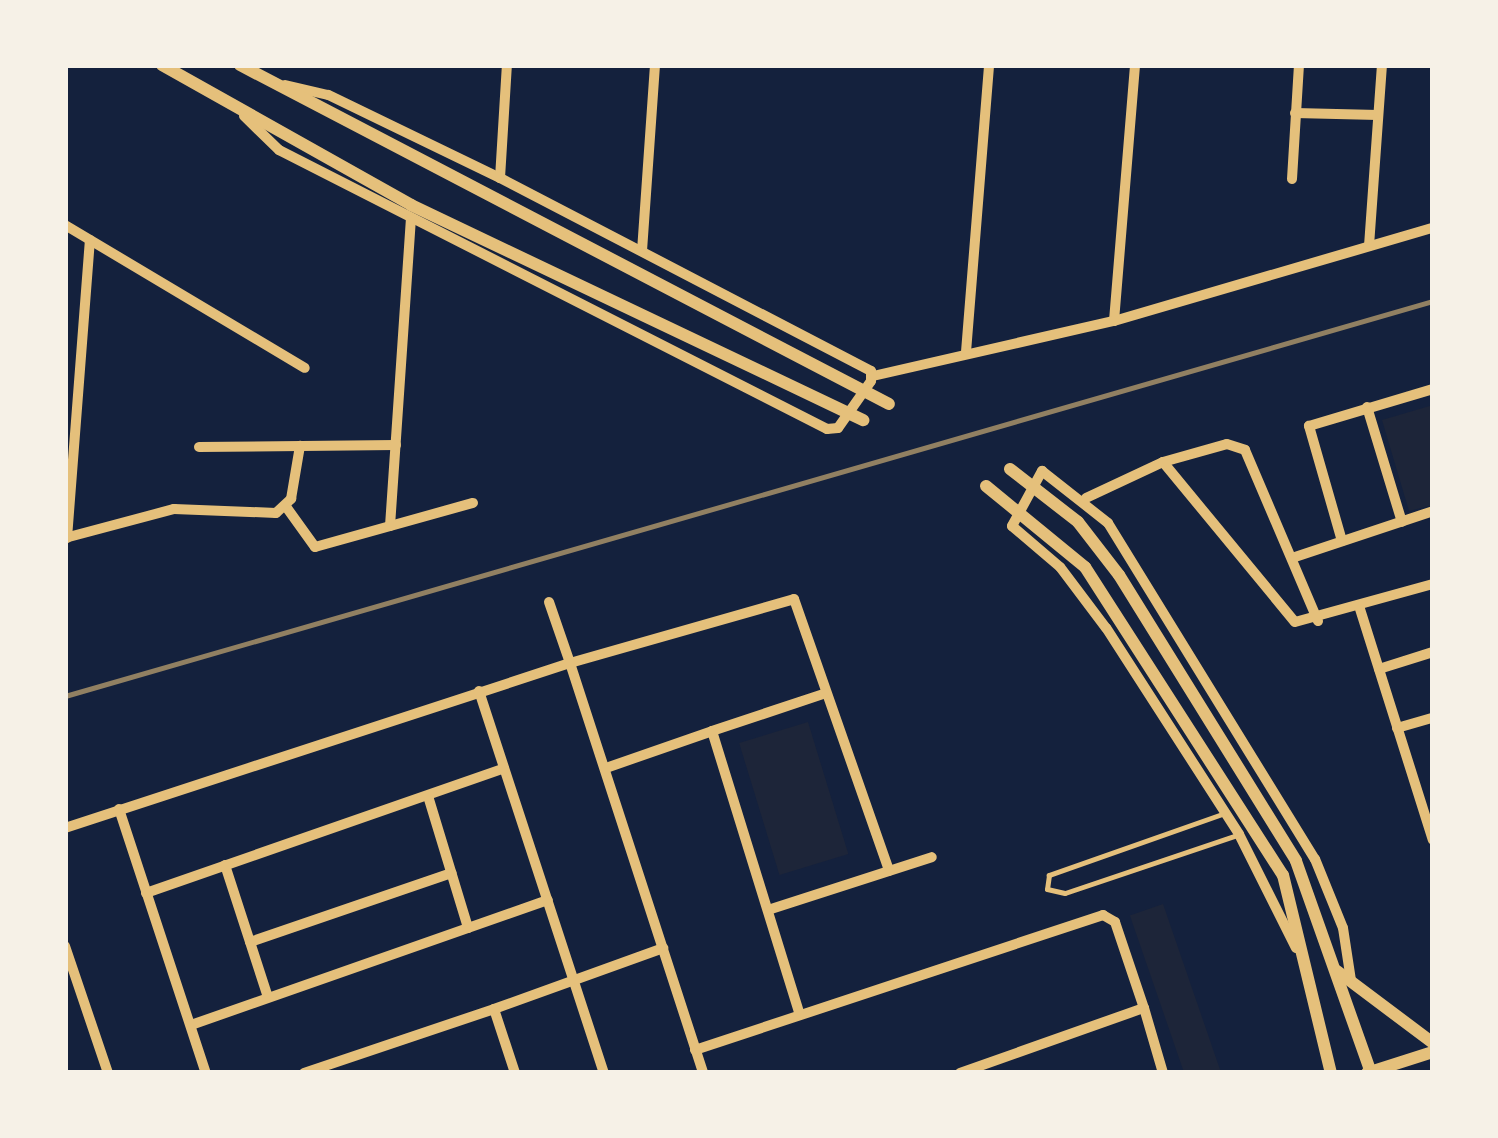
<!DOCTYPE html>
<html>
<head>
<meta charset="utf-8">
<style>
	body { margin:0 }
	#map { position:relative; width:1498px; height:1138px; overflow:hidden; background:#14213d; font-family:Commissioner,sans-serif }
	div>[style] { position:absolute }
	.green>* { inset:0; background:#1d2539; transform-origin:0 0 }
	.service>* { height:5px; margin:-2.5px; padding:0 2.5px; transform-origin:2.5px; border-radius:2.5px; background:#e5c07b }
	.minor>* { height:10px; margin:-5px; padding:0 5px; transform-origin:5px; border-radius:5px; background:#e5c07b }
	.tertiary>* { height:12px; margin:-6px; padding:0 6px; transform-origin:6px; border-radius:6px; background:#e5c07b }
	.rail>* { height:5px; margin:-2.5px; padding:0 2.5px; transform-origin:2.5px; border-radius:2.5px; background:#918062 }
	span { translate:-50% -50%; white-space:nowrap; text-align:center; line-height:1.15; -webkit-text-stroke:8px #f6f1e7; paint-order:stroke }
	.frame { position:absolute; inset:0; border:68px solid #f6f1e7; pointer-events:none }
</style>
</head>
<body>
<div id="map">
	<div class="green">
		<i style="clip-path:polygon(1433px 405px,1433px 505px,1409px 511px,1382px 420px)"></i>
		<i style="left:808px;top:722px;width:138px;height:72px;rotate:73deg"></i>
		<i style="left:1163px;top:904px;width:179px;height:35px;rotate:71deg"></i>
	</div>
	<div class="service">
		<i style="left:1225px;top:813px;width:187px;rotate:160.6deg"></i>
		<i style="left:1049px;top:875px;width:14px;rotate:98deg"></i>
		<i style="left:1047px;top:889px;width:18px;rotate:13deg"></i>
		<i style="left:1065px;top:893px;width:182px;rotate:-18.6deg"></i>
	</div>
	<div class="minor">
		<i style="left:1295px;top:113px;width:83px;rotate:1.4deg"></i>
		<i style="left:244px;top:116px;width:49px;rotate:44.2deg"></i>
		<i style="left:279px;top:150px;width:615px;rotate:26.98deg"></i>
		<i style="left:827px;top:429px;width:11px;rotate:-5deg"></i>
		<i style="left:838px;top:428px;width:57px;rotate:-54.9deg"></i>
		<i style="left:871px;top:381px;width:10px;rotate:-90deg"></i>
		<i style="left:871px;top:371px;width:418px;rotate:-152.5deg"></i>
		<i style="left:500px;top:178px;width:191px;rotate:-154.2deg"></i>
		<i style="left:328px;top:95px;width:44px;rotate:-166.9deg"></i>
		<i style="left:500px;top:178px;width:113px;rotate:-86.5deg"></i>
		<i style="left:1292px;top:179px;width:113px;rotate:-86.5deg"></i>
		<i style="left:65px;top:225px;width:279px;rotate:30.8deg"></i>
		<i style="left:1369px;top:246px;width:181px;rotate:-85.9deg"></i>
		<i style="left:642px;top:251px;width:186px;rotate:-86deg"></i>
		<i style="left:1114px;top:321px;width:257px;rotate:-85.3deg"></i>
		<i style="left:966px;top:352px;width:288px;rotate:-85.4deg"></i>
		<i style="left:873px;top:376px;width:247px;rotate:-12.9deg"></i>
		<i style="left:1114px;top:321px;width:332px;rotate:-16.3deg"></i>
		<i style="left:1367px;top:407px;width:120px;rotate:73.1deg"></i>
		<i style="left:199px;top:447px;width:197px;rotate:-0.6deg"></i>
		<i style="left:1163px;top:462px;width:207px;rotate:50.5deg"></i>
		<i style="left:1295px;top:622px;width:143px;rotate:-15.4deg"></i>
		<i style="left:1086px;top:498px;width:85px;rotate:-25.1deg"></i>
		<i style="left:1163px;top:462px;width:66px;rotate:-15.7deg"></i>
		<i style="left:1227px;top:444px;width:19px;rotate:18deg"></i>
		<i style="left:1245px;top:450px;width:186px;rotate:66.9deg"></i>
		<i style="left:287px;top:508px;width:48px;rotate:54.3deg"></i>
		<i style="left:315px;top:547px;width:164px;rotate:-15.6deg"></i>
		<i style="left:390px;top:526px;width:308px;rotate:-86.1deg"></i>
		<i style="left:65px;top:538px;width:113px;rotate:-14.9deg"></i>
		<i style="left:174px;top:509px;width:102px;rotate:2.2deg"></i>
		<i style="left:276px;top:513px;width:21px;rotate:-43deg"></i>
		<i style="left:291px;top:499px;width:54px;rotate:-80.4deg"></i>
		<i style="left:67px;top:538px;width:299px;rotate:-85.6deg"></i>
		<i style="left:1342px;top:541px;width:120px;rotate:-106deg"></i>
		<i style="left:1309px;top:426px;width:129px;rotate:-16.6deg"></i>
		<i style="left:1292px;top:558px;width:149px;rotate:-18.4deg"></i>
		<i style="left:549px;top:602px;width:65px;rotate:71deg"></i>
		<i style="left:570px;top:663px;width:233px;rotate:-15.9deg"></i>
		<i style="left:794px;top:599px;width:288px;rotate:70.7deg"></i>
		<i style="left:1360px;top:609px;width:242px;rotate:72.5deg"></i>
		<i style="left:1379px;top:669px;width:57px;rotate:-17.5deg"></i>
		<i style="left:479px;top:691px;width:402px;rotate:71.9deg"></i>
		<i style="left:1397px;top:728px;width:37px;rotate:-16deg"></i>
		<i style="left:712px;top:731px;width:120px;rotate:-18.4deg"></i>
		<i style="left:606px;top:768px;width:112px;rotate:-19.2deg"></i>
		<i style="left:712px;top:731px;width:297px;rotate:72.8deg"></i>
		<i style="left:428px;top:796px;width:138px;rotate:73.1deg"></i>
		<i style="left:119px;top:809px;width:278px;rotate:71.8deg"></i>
		<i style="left:65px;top:828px;width:531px;rotate:-18.09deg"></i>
		<i style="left:570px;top:663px;width:431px;rotate:72deg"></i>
		<i style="left:225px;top:865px;width:139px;rotate:72deg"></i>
		<i style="left:146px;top:893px;width:379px;rotate:-19.2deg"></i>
		<i style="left:768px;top:910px;width:172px;rotate:-17.9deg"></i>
		<i style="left:250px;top:942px;width:213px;rotate:-18.9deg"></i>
		<i style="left:65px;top:946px;width:134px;rotate:71.3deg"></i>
		<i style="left:1296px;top:948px;width:127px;rotate:-116.6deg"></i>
		<i style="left:1239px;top:834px;width:245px;rotate:-122.8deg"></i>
		<i style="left:1106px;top:628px;width:76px;rotate:-127deg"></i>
		<i style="left:1060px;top:567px;width:63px;rotate:-139.5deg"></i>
		<i style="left:1012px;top:526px;width:63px;rotate:-61.4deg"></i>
		<i style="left:1042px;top:471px;width:84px;rotate:38.2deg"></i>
		<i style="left:1108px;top:523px;width:395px;rotate:58.4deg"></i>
		<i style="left:1315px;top:859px;width:74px;rotate:67.9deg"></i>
		<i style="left:1343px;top:928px;width:53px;rotate:81.3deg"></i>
		<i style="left:494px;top:1009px;width:180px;rotate:-19.8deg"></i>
		<i style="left:191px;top:1025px;width:378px;rotate:-19.3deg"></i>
		<i style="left:695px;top:1050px;width:430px;rotate:-18.3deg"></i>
		<i style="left:1103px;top:915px;width:14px;rotate:30deg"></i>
		<i style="left:1115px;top:922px;width:91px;rotate:71.4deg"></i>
		<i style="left:304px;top:1073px;width:200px;rotate:-18.6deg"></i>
		<i style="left:494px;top:1009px;width:67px;rotate:71.8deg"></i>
		<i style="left:960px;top:1073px;width:195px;rotate:-19.5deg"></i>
		<i style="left:1144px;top:1008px;width:68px;rotate:73.7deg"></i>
	</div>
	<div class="tertiary">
		<i style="left:162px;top:65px;width:286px;rotate:29.3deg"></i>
		<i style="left:411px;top:205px;width:501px;rotate:25.44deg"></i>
		<i style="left:240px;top:65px;width:732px;rotate:27.58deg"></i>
		<i style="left:1010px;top:469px;width:86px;rotate:37.9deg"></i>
		<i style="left:1078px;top:522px;width:67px;rotate:52.3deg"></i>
		<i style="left:1119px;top:575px;width:336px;rotate:58.2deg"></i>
		<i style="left:1296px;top:861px;width:225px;rotate:70.5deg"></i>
		<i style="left:986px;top:486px;width:128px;rotate:39.3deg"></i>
		<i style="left:1085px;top:567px;width:366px;rotate:57.3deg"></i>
		<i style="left:1283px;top:875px;width:204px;rotate:76.4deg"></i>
		<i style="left:1337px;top:971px;width:120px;rotate:36.9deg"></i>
		<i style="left:1367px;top:1073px;width:69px;rotate:-17.7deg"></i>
	</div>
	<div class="rail">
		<i style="left:65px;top:696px;width:1424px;rotate:-16.11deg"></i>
	</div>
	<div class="frame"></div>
</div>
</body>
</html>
